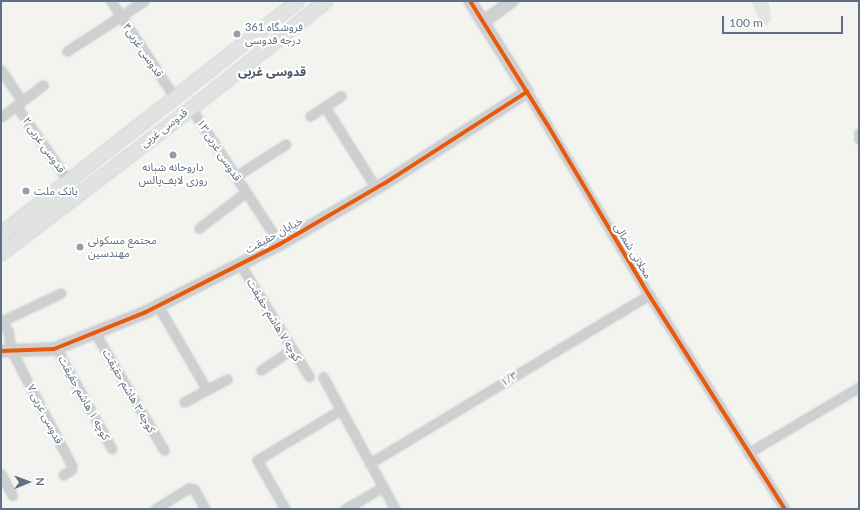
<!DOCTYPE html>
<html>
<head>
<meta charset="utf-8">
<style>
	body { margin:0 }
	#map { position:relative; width:860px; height:510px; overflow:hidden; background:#f3f4f0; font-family:Lato,"Noto Sans Arabic",sans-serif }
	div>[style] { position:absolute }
	.green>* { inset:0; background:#e1e7de }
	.roads { filter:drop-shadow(0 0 1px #cfd1d1) drop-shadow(0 0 1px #cfd1d1) }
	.minor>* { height:9px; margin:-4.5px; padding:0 4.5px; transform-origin:4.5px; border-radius:4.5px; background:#cecfd0 }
	.tertiary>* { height:12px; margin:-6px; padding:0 6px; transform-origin:6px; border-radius:6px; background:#cecfd0 }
	.secondary>* { height:13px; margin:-6.5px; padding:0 6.5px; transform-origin:6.5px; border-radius:6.5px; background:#e1e2e2 }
	.cycleway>* { height:4px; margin:-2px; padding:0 2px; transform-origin:2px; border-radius:2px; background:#e8590c }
	.dots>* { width:11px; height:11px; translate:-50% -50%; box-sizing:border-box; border:2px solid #fff; border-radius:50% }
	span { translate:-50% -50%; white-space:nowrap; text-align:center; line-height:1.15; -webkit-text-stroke:4px #fff; paint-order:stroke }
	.poi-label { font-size:11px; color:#607084 }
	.left { translate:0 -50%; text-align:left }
	.street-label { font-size:11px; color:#607084 }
	.neighbourhood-label { font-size:12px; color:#4f5a68; font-weight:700 }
	.frame { position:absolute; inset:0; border:2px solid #607084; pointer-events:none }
	.north { position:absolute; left:8px; top:462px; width:40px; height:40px; -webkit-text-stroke:3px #fff; paint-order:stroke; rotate:89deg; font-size:11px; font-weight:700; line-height:16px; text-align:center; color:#607084 }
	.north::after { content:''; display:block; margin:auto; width:14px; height:18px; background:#607084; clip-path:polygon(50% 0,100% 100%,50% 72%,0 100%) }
	.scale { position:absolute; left:722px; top:16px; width:121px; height:18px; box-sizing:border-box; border:2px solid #607084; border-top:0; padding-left:5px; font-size:12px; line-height:14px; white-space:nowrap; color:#607084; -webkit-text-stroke:3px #fff; paint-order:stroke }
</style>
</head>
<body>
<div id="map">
	<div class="green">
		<i style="clip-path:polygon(751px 1px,768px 1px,772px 19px,766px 26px,758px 17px)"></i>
	</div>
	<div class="roads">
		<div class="minor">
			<i style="left:111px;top:1px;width:116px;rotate:56.6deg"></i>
			<i style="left:67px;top:51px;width:92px;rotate:-33deg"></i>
			<i style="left:1px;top:70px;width:37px;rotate:56deg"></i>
			<i style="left:22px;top:101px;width:8px;rotate:130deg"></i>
			<i style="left:17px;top:107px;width:91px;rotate:55.3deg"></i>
			<i style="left:527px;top:92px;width:237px;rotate:59deg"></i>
			<i style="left:649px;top:295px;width:254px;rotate:57.6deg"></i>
			<i style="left:325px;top:107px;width:96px;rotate:57.8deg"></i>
			<i style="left:191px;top:108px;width:163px;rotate:56.8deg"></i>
			<i style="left:310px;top:116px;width:37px;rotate:-33deg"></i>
			<i style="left:1px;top:117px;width:53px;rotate:-37.3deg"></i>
			<i style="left:859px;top:133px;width:6px;rotate:90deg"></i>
			<i style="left:236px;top:176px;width:59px;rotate:-32.6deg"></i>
			<i style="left:199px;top:228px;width:59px;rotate:-37.5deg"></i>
			<i style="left:240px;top:264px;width:132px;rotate:58.4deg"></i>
			<i style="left:158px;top:306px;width:97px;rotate:59.7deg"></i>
			<i style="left:1px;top:320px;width:13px;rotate:58deg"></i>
			<i style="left:8px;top:331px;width:19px;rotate:81deg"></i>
			<i style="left:11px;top:350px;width:131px;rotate:62.3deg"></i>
			<i style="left:72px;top:466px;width:4px;rotate:104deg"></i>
			<i style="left:71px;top:470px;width:9px;rotate:148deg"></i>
			<i style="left:2px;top:321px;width:65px;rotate:-25.4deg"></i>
			<i style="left:95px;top:333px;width:136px;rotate:59.5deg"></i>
			<i style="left:56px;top:348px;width:115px;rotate:61deg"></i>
			<i style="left:261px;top:370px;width:36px;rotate:-34deg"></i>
			<i style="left:323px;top:377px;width:150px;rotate:61.4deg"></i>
			<i style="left:184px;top:402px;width:49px;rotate:-28.1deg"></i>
			<i style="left:748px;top:453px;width:129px;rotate:-30.7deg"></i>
			<i style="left:370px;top:463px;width:326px;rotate:-31.1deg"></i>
			<i style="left:1px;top:474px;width:24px;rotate:62deg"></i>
			<i style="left:155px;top:509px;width:40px;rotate:-32deg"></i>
			<i style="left:189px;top:488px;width:5px;rotate:11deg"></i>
			<i style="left:194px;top:489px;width:23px;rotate:61deg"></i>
			<i style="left:285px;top:509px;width:56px;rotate:-119.7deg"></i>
			<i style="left:257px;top:460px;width:96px;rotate:-30.9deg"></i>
			<i style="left:345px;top:509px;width:44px;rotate:-30.1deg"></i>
		</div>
		<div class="tertiary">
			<i style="left:483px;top:22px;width:36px;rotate:-36deg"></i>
			<i style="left:1px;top:351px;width:53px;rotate:-2.2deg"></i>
			<i style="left:54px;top:349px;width:99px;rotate:-21.9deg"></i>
			<i style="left:146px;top:312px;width:150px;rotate:-26.9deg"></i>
			<i style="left:280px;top:244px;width:121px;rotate:-30.2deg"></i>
			<i style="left:385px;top:183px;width:169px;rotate:-32.7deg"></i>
			<i style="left:527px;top:92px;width:107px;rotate:-122.1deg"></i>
		</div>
		<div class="secondary">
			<i style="left:1px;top:233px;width:376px;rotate:-38.1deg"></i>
			<i style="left:1px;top:253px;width:239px;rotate:-37.3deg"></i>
			<i style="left:191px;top:108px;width:171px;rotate:-38.6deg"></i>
		</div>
	</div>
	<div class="cycleway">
		<i style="left:470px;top:1px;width:145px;rotate:58deg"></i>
		<i style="left:547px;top:124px;width:199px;rotate:59.2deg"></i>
		<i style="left:649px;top:295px;width:254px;rotate:57.6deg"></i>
		<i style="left:1px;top:351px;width:53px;rotate:-2.2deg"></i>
		<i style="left:54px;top:349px;width:99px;rotate:-21.9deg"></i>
		<i style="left:146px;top:312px;width:150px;rotate:-26.9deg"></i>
		<i style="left:280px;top:244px;width:121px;rotate:-30.2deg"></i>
		<i style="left:385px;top:183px;width:169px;rotate:-32.7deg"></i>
	</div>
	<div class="dots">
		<i style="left:237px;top:34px;background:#939eaa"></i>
		<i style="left:173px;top:155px;background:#939eaa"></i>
		<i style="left:26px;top:191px;background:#939eaa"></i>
		<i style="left:80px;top:247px;background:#939eaa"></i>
	</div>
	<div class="poi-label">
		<span class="left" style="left:245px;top:34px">فروشگاه 361<br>درجه قدوسی</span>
		<span style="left:173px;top:174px">داروخانه شبانه<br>روزی لایف‌پالس</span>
		<span class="left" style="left:34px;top:191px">بانک ملت</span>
		<span class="left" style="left:88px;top:247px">مجتمع مسکونی<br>مهندسین</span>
	</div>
	<div class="street-label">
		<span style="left:143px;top:50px;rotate:56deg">قدوسی غربی۴</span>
		<span style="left:164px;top:128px;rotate:-37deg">قدوسی غربی</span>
		<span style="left:44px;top:145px;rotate:55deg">۲ قدوسی غربی</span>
		<span style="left:219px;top:150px;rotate:57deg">۱۳ قدوسی غربی</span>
		<span style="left:274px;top:235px;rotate:-29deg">خیابان حقیقت</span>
		<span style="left:633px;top:251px;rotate:59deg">محلاتی شمالی</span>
		<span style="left:274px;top:320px;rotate:59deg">کوچه ۷ هاشم حقیقت</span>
		<span style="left:509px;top:379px;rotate:-31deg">۱/۳</span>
		<span style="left:129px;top:391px;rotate:60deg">کوچه ۳ هاشم حقیقت</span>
		<span style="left:84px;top:398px;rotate:61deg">کوچه ۱ هاشم حقیقت</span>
		<span style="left:45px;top:414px;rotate:63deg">۷ قدوسی غربی</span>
	</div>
	<div class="neighbourhood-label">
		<span style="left:272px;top:72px">قدوسی غربی</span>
	</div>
	<div class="frame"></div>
	<div class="north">N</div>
	<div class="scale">100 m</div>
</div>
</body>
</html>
